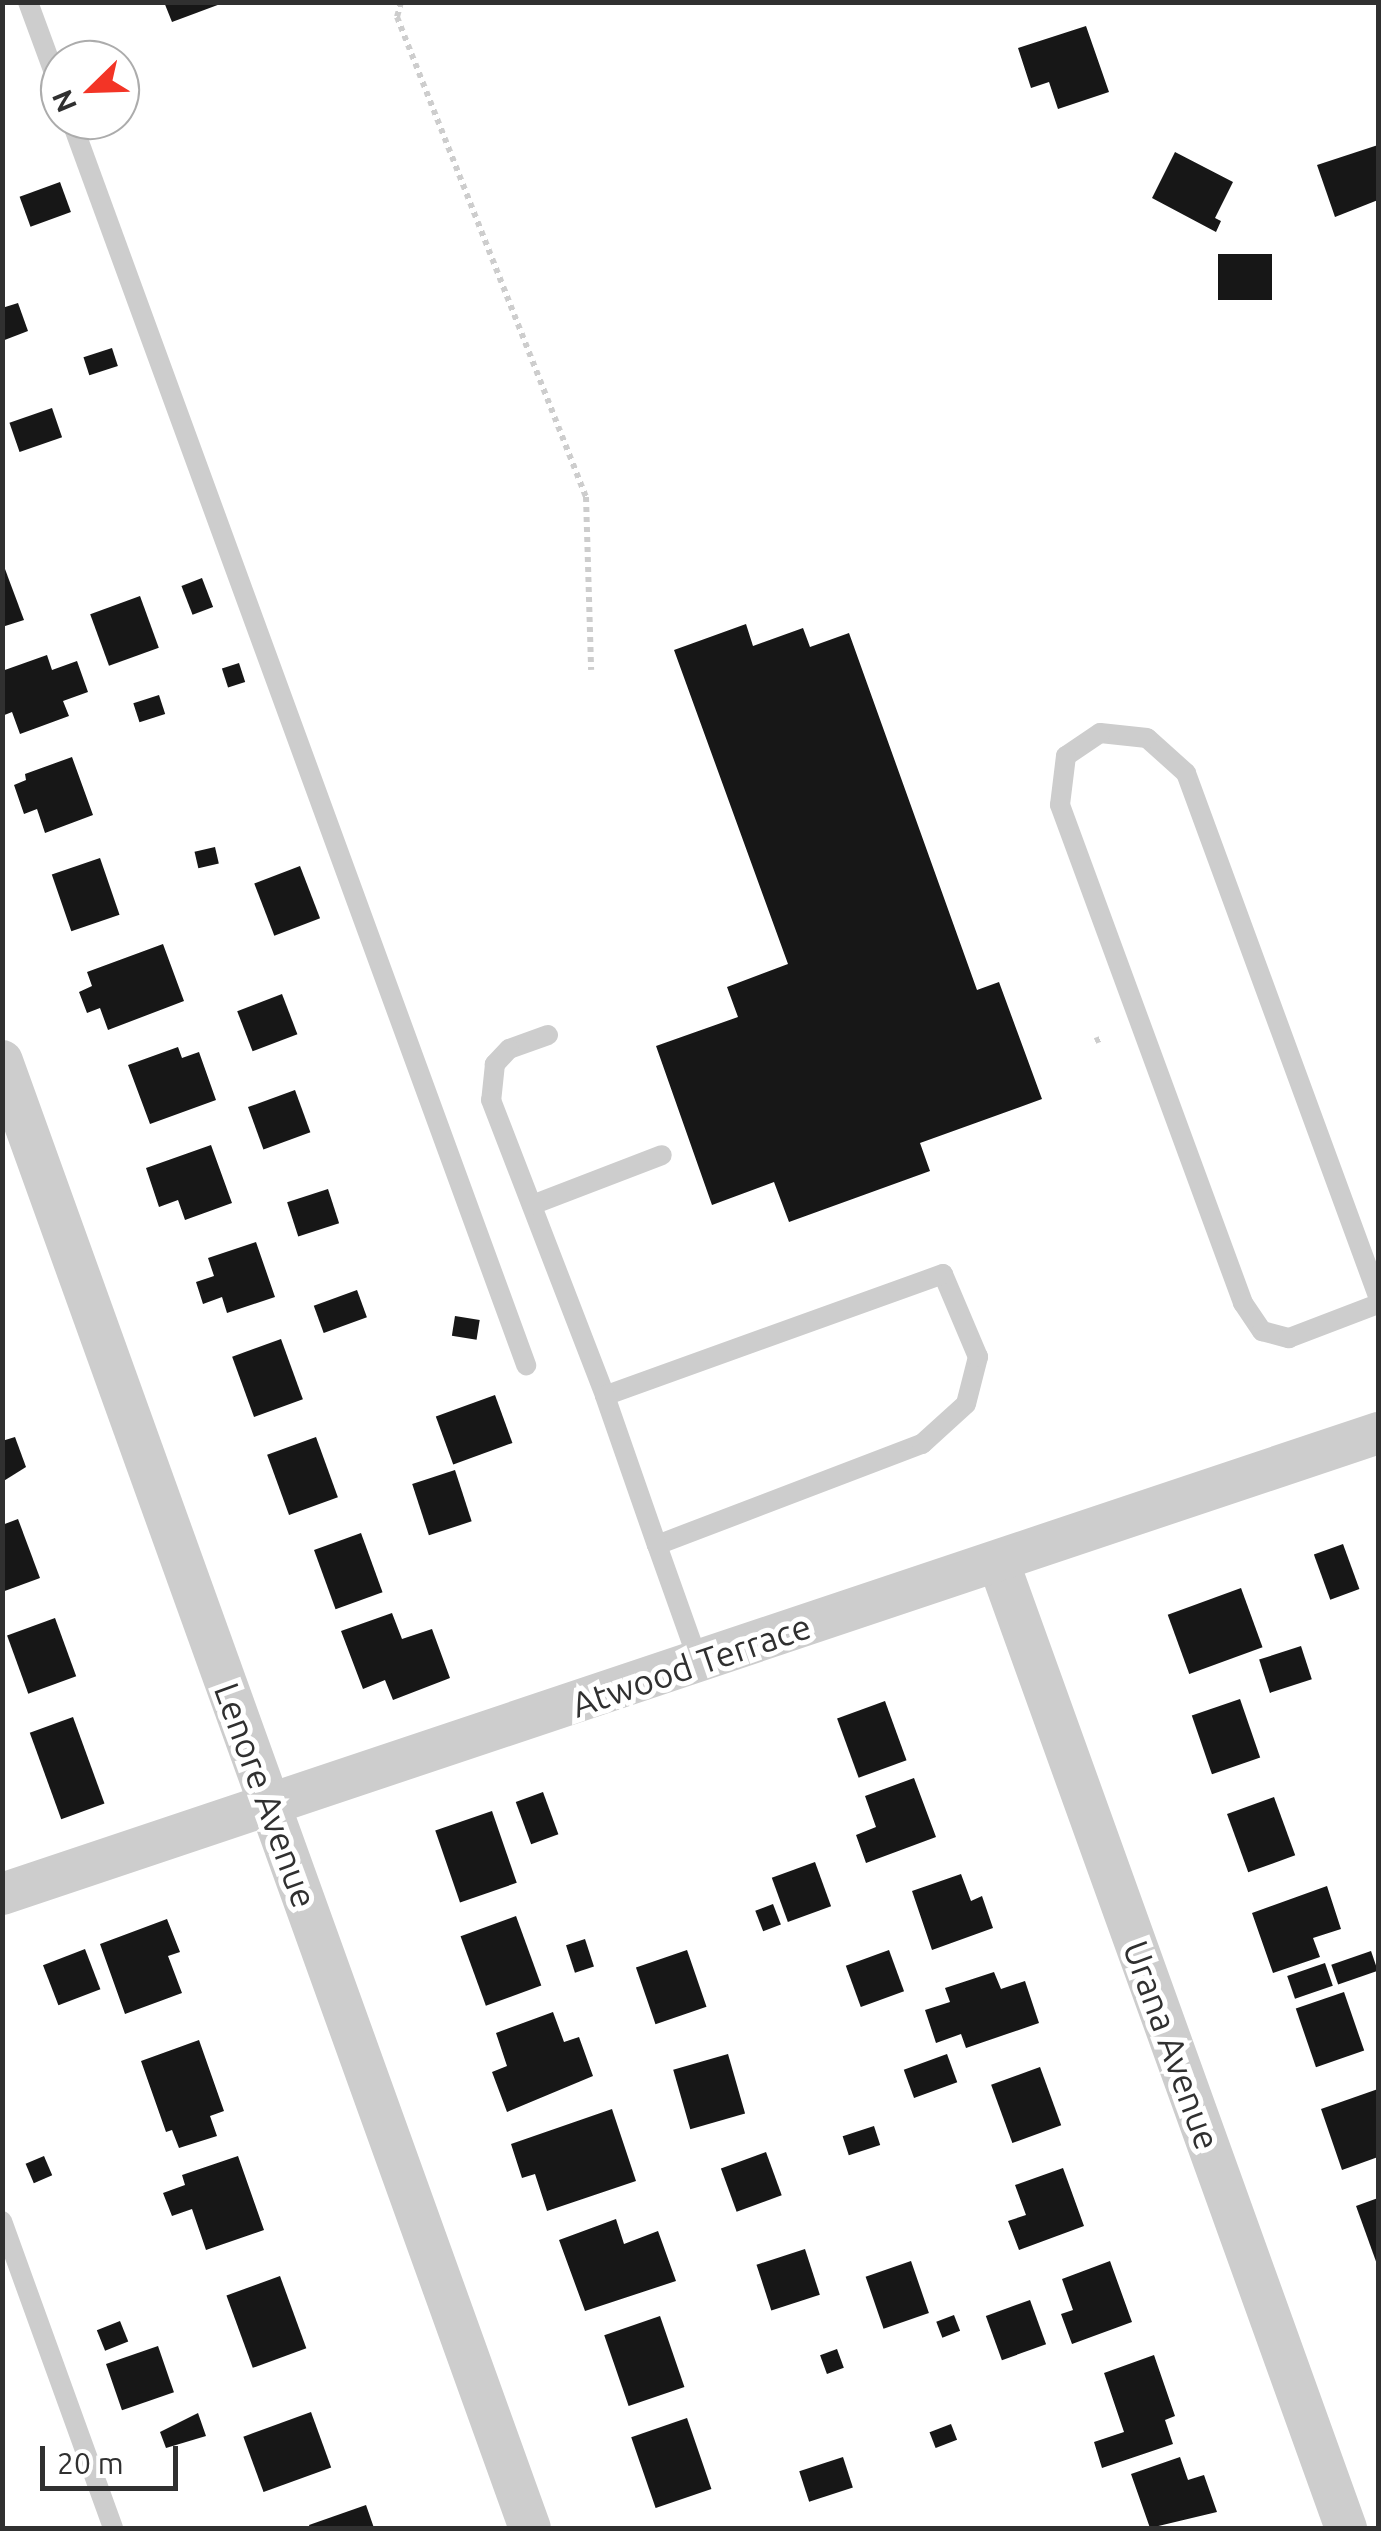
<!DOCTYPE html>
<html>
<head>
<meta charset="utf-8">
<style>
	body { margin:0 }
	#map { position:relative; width:1381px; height:2531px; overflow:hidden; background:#fff; font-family:Ubuntu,sans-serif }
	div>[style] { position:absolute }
	.building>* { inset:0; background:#171717; transform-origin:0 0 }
	.path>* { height:6px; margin-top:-3px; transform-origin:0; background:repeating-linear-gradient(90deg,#cdcdcd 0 5px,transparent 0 10px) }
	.lane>* { height:20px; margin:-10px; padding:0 10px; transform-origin:10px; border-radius:10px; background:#cdcdcd }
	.street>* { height:42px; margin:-21px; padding:0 21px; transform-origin:21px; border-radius:21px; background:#cdcdcd }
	span { translate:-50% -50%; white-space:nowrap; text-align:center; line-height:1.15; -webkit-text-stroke:10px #fff; paint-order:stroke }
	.street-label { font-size:35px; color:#303030 }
	.frame { position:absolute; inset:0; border:5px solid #303030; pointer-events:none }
	.north { position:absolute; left:40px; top:40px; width:100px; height:100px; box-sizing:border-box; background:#fff; border:2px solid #acacac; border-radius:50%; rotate:247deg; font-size:28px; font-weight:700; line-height:40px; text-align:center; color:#303030 }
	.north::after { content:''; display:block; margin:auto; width:35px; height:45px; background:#f33426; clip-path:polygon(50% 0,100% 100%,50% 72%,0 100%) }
	.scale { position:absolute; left:40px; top:2446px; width:138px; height:45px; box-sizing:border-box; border:5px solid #303030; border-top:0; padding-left:12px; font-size:30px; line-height:35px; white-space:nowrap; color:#303030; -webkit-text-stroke:8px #fff; paint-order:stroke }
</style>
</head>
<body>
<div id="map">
	<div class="building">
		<i style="clip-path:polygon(164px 2px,223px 2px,223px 3px,172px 22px)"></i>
		<i style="clip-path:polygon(1086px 26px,1109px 92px,1058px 109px,1049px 82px,1031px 88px,1018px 48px)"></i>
		<i style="clip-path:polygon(1378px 145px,1378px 200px,1335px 217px,1317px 165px)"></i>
		<i style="clip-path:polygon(1175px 152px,1233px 182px,1215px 218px,1221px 221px,1216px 232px,1152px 198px)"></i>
		<i style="left:60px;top:182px;width:32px;height:43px;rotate:70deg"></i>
		<i style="left:1218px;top:254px;width:54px;height:46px"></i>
		<i style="clip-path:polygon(18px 303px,28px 331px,2px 341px,2px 308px)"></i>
		<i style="left:112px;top:348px;width:19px;height:30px;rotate:72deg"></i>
		<i style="left:52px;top:408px;width:31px;height:45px;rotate:71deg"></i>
		<i style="clip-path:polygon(2px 561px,24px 620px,2px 627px)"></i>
		<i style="left:202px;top:578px;width:31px;height:22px;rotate:69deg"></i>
		<i style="left:140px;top:596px;width:55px;height:53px;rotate:70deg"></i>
		<i style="clip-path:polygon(746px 624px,753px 646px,803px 628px,810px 647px,849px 633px,977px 990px,999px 982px,1042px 1099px,920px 1143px,930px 1171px,789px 1222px,774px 1182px,712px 1205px,656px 1046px,738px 1017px,727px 987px,788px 964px,674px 650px)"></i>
		<i style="clip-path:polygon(47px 655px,52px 670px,77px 661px,88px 692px,63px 701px,69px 716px,20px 734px,12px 712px,2px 716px,2px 671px)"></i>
		<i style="left:239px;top:663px;width:20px;height:18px;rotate:72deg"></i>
		<i style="left:159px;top:695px;width:20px;height:27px;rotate:72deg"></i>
		<i style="clip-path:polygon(72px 757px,93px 815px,45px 833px,37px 809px,24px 814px,14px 785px,26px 780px,25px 774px)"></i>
		<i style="left:215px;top:847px;width:17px;height:21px;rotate:77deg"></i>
		<i style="left:100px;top:858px;width:60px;height:51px;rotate:71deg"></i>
		<i style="left:300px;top:866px;width:56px;height:49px;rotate:69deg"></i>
		<i style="clip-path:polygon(163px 944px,184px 1001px,108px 1030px,100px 1008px,87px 1013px,79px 992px,92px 986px,87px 972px)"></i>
		<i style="left:282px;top:994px;width:43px;height:48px;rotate:69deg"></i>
		<i style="clip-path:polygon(178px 1047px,182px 1058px,199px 1052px,216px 1100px,150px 1124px,128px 1065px)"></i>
		<i style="left:295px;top:1090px;width:45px;height:50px;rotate:70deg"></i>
		<i style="clip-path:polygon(211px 1145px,232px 1203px,185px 1220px,178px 1200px,159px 1207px,146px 1168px)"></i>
		<i style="left:328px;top:1189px;width:36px;height:43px;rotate:72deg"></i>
		<i style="clip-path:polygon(256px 1242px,275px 1297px,227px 1313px,222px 1297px,203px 1304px,196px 1282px,214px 1276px,208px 1258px)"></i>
		<i style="left:357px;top:1290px;width:29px;height:46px;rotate:70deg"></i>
		<i style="left:455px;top:1316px;width:25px;height:20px;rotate:9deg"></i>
		<i style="left:281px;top:1339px;width:64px;height:52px;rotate:70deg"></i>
		<i style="left:495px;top:1395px;width:51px;height:63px;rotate:70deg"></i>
		<i style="clip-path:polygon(15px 1437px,26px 1467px,2px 1482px,2px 1441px)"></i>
		<i style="left:316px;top:1437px;width:64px;height:52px;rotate:70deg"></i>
		<i style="left:455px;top:1470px;width:54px;height:45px;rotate:72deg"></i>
		<i style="clip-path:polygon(18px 1519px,40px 1578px,2px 1592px,2px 1525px)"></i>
		<i style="left:361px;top:1533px;width:63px;height:50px;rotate:70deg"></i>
		<i style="left:1343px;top:1544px;width:48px;height:31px;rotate:70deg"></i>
		<i style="left:1241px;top:1588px;width:63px;height:78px;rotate:70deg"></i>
		<i style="clip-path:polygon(392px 1613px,402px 1639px,432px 1629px,450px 1678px,393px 1700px,385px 1680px,363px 1689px,341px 1631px)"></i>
		<i style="left:55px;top:1618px;width:62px;height:51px;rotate:70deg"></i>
		<i style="left:1301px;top:1646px;width:35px;height:44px;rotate:72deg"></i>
		<i style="left:1240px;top:1699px;width:62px;height:51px;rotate:71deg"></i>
		<i style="left:885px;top:1701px;width:63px;height:51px;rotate:70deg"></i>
		<i style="left:73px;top:1717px;width:92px;height:46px;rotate:70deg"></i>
		<i style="clip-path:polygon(914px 1778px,936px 1837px,866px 1863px,856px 1835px,876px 1827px,865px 1796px)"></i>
		<i style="left:543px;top:1792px;width:45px;height:29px;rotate:70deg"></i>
		<i style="left:1274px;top:1797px;width:62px;height:50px;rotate:70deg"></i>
		<i style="left:492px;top:1811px;width:76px;height:60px;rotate:71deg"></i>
		<i style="left:815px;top:1862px;width:47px;height:46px;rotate:70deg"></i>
		<i style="clip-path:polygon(961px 1874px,971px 1901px,982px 1896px,993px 1928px,932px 1950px,912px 1891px)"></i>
		<i style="clip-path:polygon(1327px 1886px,1341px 1929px,1313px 1938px,1320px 1957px,1273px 1973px,1252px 1913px)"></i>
		<i style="left:773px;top:1904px;width:22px;height:19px;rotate:69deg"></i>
		<i style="left:516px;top:1916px;width:74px;height:59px;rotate:70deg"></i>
		<i style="clip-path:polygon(167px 1919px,180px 1952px,168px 1956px,182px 1993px,125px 2014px,100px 1944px)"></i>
		<i style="left:585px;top:1939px;width:29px;height:20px;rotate:72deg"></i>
		<i style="left:85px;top:1949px;width:43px;height:45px;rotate:69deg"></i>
		<i style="left:687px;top:1950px;width:60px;height:54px;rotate:71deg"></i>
		<i style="left:889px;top:1950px;width:44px;height:46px;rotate:70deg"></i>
		<i style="left:1371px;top:1951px;width:21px;height:42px;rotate:71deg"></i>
		<i style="left:1325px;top:1963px;width:24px;height:40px;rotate:71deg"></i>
		<i style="clip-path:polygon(994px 1972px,1001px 1989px,1025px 1981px,1039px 2023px,966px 2048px,961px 2034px,936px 2043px,925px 2010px,950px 2002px,945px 1988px)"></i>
		<i style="left:1344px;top:1992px;width:62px;height:51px;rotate:71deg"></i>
		<i style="clip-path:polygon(553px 2012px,564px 2042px,579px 2037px,593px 2076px,507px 2112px,492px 2072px,507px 2066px,496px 2033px)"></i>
		<i style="clip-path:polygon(199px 2040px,224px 2111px,210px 2116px,217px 2136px,179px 2148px,172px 2130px,166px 2132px,141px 2061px)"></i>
		<i style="left:728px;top:2054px;width:62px;height:57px;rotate:74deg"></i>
		<i style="left:947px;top:2054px;width:30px;height:46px;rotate:70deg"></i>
		<i style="left:1040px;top:2067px;width:62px;height:52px;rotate:70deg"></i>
		<i style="clip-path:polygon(1378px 2089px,1378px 2157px,1342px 2170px,1321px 2109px)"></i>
		<i style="clip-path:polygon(612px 2109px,636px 2181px,547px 2211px,535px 2174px,522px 2178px,511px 2144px)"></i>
		<i style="left:874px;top:2126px;width:20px;height:33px;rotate:72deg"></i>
		<i style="left:766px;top:2152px;width:46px;height:48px;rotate:70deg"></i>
		<i style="left:44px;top:2156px;width:21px;height:20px;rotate:67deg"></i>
		<i style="clip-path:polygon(238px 2156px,264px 2230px,206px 2250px,192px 2209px,172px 2216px,163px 2193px,185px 2185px,182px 2175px)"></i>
		<i style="clip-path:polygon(1063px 2168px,1084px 2226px,1019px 2250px,1008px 2221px,1026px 2215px,1015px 2185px)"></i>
		<i style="clip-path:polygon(1378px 2198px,1378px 2267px,1356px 2206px)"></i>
		<i style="clip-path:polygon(616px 2219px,624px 2244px,658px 2231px,676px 2281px,585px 2311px,559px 2240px)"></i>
		<i style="left:805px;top:2249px;width:48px;height:51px;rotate:72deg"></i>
		<i style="left:911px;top:2261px;width:55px;height:48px;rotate:71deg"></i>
		<i style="clip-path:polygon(1110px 2261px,1132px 2322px,1072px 2344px,1061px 2314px,1073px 2310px,1062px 2279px)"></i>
		<i style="left:280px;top:2276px;width:77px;height:57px;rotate:70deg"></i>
		<i style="left:1030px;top:2300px;width:47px;height:47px;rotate:70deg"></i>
		<i style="left:954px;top:2315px;width:17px;height:19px;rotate:69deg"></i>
		<i style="left:660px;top:2316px;width:75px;height:59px;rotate:71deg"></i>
		<i style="left:120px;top:2321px;width:22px;height:25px;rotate:68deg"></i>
		<i style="left:158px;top:2346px;width:49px;height:55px;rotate:71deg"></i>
		<i style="left:837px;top:2349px;width:20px;height:18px;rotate:70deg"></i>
		<i style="clip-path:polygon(1154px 2355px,1175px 2416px,1165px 2420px,1173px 2444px,1102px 2468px,1094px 2442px,1124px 2432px,1104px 2373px)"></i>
		<i style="left:311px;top:2412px;width:59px;height:72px;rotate:70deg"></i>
		<i style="clip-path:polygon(198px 2413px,206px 2436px,166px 2448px,160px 2432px)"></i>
		<i style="left:687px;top:2418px;width:75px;height:59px;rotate:71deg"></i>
		<i style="left:951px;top:2424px;width:17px;height:23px;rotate:69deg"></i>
		<i style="left:843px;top:2457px;width:32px;height:46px;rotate:72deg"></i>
		<i style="clip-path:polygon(1180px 2457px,1188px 2480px,1204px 2475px,1217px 2512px,1150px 2528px,1131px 2474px)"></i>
		<i style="clip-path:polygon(366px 2505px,374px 2528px,310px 2528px,309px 2525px)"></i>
	</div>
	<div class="path">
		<i style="left:401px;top:2px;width:16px;rotate:105deg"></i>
		<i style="left:397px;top:17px;width:516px;rotate:68.51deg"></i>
		<i style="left:586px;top:497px;width:173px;rotate:88.3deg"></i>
		<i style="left:1095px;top:1041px;width:9px;rotate:-21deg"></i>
	</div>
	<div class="lane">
		<i style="left:28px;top:2px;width:93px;rotate:69.8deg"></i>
		<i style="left:71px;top:120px;width:1326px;rotate:69.92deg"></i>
		<i style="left:548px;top:1035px;width:41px;rotate:160.3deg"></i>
		<i style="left:509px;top:1049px;width:21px;rotate:133deg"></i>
		<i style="left:495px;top:1064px;width:36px;rotate:96deg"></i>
		<i style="left:491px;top:1100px;width:317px;rotate:68.9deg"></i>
		<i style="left:532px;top:1205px;width:139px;rotate:-21deg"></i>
		<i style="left:1378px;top:1296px;width:557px;rotate:-110.16deg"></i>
		<i style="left:1186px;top:773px;width:52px;rotate:-138.1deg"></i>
		<i style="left:1147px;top:738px;width:47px;rotate:-173.9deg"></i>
		<i style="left:1100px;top:733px;width:41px;rotate:145.9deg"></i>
		<i style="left:1066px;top:756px;width:49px;rotate:97deg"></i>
		<i style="left:1060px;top:805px;width:531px;rotate:69.82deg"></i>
		<i style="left:1243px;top:1303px;width:34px;rotate:56deg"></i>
		<i style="left:1262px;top:1331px;width:28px;rotate:15deg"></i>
		<i style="left:1289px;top:1338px;width:95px;rotate:-20.9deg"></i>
		<i style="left:657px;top:1545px;width:284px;rotate:-20.9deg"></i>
		<i style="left:922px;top:1444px;width:59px;rotate:-42.3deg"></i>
		<i style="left:966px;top:1404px;width:49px;rotate:-75.7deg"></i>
		<i style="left:978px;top:1357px;width:90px;rotate:-112.9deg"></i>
		<i style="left:943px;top:1274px;width:359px;rotate:160.2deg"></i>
		<i style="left:605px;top:1396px;width:158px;rotate:70.8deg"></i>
		<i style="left:657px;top:1545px;width:125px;rotate:70.4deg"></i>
		<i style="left:2px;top:2221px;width:326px;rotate:70.1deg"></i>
	</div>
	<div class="street">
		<i style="left:2px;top:1061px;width:1559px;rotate:70.21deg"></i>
		<i style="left:998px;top:1561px;width:1028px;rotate:70.21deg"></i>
		<i style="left:2px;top:1894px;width:1451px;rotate:-18.52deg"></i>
	</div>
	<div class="street-label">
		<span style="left:691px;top:1665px;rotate:-19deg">Atwood Terrace</span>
		<span style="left:266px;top:1795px;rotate:70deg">Lenore Avenue</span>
		<span style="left:1172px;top:2045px;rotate:70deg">Urana Avenue</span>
	</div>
	<div class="frame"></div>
	<div class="north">N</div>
	<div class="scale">20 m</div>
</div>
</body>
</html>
